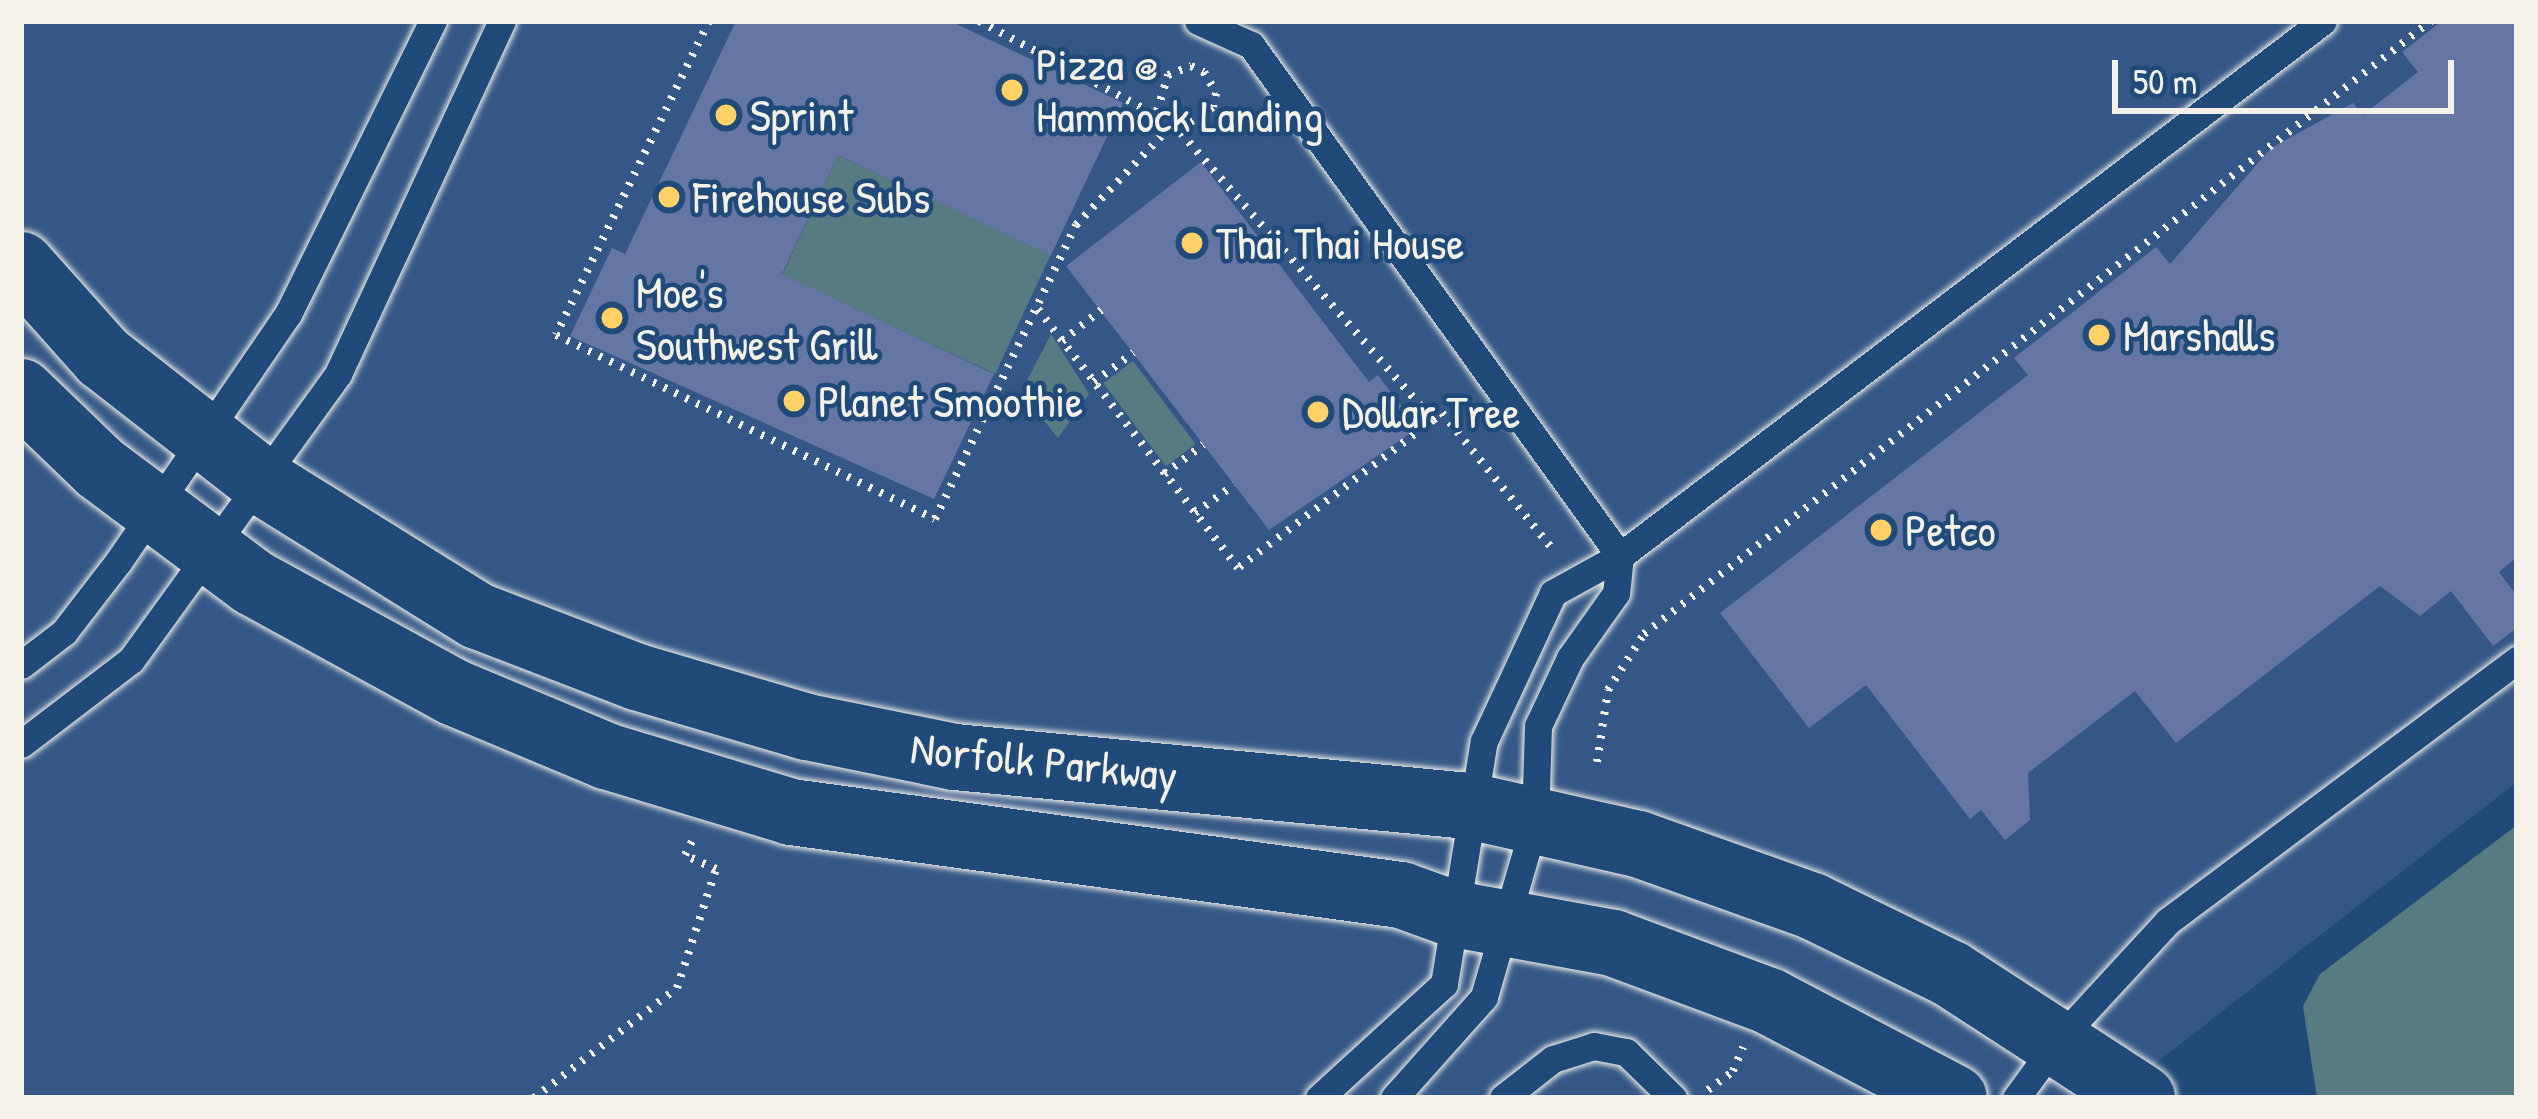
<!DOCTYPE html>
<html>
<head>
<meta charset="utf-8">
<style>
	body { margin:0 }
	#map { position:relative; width:2538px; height:1119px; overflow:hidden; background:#1f4a7a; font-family:"Patrick Hand",sans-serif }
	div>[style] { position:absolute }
	.built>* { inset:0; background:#345787 }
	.green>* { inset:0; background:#577b80; transform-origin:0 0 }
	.building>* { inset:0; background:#6576a4 }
	.path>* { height:8px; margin-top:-4px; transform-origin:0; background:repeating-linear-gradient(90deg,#f4f1e8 0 3px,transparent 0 12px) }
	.roads { filter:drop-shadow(0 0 3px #f4f1e8) drop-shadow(0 0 3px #f4f1e8) }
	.service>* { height:27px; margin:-13.5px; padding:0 13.5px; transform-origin:13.5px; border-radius:13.5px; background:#1f4a7a }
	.tertiary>* { height:66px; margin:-33px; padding:0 33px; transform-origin:33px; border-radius:33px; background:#1f4a7a }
	.dots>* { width:33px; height:33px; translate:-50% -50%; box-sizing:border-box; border:6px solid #1f4a7a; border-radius:50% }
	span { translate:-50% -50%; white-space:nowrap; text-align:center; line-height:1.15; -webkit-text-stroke:9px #1f4a7a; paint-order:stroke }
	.poi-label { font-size:45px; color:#f4f1e8 }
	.left { translate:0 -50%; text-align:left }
	.street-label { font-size:45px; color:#f4f1e8 }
	.frame { position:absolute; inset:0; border:24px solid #f4f1e8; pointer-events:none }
	.scale { position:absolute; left:2112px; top:60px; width:342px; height:54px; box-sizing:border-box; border:6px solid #f4f1e8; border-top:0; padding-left:15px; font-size:36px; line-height:42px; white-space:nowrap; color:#f4f1e8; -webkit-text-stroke:9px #1f4a7a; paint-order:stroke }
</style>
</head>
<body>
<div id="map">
	<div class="built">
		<i style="clip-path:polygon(21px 21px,2517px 21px,2517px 782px,2111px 1098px,21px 1098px)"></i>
	</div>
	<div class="green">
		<i style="left:838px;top:155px;width:235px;height:132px;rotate:25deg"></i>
		<i style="clip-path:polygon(1051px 334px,1089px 394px,1058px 438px,1021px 392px)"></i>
		<i style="left:1133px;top:361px;width:104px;height:37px;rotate:53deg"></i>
		<i style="clip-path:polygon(2517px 825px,2517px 1098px,2317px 1098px,2303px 1006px,2320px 974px)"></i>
	</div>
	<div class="building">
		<i style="clip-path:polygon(736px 21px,950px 21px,1123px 103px,1051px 255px,838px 155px,782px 274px,994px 374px,934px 499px,570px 336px,612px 248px,625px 254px)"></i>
		<i style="clip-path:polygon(2442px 21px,2517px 21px,2517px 557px,2499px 572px,2517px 596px,2517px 628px,2493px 646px,2451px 591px,2420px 616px,2380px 586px,2176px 743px,2135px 691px,2028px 773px,2030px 820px,2005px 840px,1981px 810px,1970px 819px,1866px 685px,1809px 728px,1720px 613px,2028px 375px,2014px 358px,2156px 247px,2170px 264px,2271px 148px,2353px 103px,2363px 115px,2418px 72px,2402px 52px)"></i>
		<i style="clip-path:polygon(1201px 162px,1369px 382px,1378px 375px,1418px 428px,1269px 530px,1066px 266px)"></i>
	</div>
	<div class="path">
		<i style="left:709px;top:21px;width:349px;rotate:116deg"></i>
		<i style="left:556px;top:335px;width:421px;rotate:25.9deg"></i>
		<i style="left:935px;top:519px;width:326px;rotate:-64.4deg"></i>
		<i style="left:1076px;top:225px;width:140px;rotate:-46.2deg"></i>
		<i style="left:979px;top:21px;width:220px;rotate:28deg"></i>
		<i style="left:1173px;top:124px;width:394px;rotate:48.7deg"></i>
		<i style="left:1433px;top:420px;width:245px;rotate:142.8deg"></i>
		<i style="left:1238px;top:568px;width:330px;rotate:-127.7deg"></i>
		<i style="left:1157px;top:111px;width:38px;rotate:-73deg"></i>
		<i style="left:1168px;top:75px;width:25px;rotate:-21deg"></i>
		<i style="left:1191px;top:66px;width:14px;rotate:25deg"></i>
		<i style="left:1204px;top:72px;width:24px;rotate:60deg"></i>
		<i style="left:1216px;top:93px;width:14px;rotate:102deg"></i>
		<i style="left:1213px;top:107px;width:42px;rotate:146.7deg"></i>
		<i style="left:1062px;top:341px;width:50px;rotate:-38.5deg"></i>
		<i style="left:1094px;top:382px;width:49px;rotate:-36.6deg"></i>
		<i style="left:1433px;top:420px;width:11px;rotate:-38deg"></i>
		<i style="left:1442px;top:413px;width:179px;rotate:50.9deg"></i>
		<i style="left:1164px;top:474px;width:49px;rotate:-36.6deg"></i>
		<i style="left:1195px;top:513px;width:48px;rotate:-35.7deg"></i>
		<i style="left:1597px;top:762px;width:73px;rotate:-81.3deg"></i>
		<i style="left:1608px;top:690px;width:67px;rotate:-57.3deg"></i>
		<i style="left:1644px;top:634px;width:998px;rotate:-37.92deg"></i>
		<i style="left:1708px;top:1090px;width:31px;rotate:-37deg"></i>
		<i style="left:1733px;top:1071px;width:26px;rotate:-67deg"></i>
		<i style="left:534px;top:1098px;width:180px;rotate:-37.6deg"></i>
		<i style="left:677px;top:988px;width:125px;rotate:-71.9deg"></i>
		<i style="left:716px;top:869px;width:34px;rotate:-156deg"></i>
		<i style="left:685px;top:855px;width:16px;rotate:-63deg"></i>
	</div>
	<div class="roads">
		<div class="service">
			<i style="left:1198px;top:21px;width:58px;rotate:24.4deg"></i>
			<i style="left:1251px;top:45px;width:630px;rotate:54.17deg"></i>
			<i style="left:1620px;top:556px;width:37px;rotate:96deg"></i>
			<i style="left:1616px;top:593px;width:80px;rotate:125.3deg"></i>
			<i style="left:1570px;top:658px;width:75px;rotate:115.2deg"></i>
			<i style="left:1538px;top:726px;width:95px;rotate:91.8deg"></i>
			<i style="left:1535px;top:821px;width:183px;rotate:106.2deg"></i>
			<i style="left:1484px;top:997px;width:135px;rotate:131.7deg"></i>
			<i style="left:21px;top:665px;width:54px;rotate:-37.5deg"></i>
			<i style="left:64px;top:632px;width:88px;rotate:-52.4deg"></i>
			<i style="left:118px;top:562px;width:301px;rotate:-55.6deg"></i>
			<i style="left:288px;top:314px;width:327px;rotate:-63.7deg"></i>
			<i style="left:21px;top:744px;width:138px;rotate:-37.4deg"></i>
			<i style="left:131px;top:660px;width:353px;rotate:-54.1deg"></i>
			<i style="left:338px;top:374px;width:389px;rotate:-65.1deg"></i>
			<i style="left:1319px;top:1098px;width:169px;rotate:-42.4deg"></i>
			<i style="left:1444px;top:984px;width:246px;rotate:-80.7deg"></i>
			<i style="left:1484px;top:741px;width:163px;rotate:-65deg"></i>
			<i style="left:1553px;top:593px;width:77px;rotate:-28.9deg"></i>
			<i style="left:1620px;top:556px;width:883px;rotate:-37.27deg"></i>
			<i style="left:1503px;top:1098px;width:63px;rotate:-38deg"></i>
			<i style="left:1553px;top:1059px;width:43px;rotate:-17.6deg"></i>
			<i style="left:1594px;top:1046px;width:33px;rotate:11deg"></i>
			<i style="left:1626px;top:1052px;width:66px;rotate:44.4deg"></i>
			<i style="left:2016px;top:1098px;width:74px;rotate:-53.7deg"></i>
			<i style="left:2060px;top:1038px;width:159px;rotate:-47.3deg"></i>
			<i style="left:2168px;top:921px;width:436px;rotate:-36.8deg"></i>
		</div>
		<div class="tertiary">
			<i style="left:21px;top:265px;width:123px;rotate:48.3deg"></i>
			<i style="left:103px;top:357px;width:204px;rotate:38deg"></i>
			<i style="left:264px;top:483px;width:252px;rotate:31.9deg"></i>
			<i style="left:478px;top:616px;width:170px;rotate:21deg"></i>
			<i style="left:637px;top:677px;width:177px;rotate:16.4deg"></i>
			<i style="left:807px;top:727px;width:151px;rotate:11.5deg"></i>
			<i style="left:955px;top:757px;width:516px;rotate:5.45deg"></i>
			<i style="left:1469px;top:806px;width:173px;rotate:12.7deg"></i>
			<i style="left:1638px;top:844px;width:185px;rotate:19.6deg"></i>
			<i style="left:1812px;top:906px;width:155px;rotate:26.1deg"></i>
			<i style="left:1951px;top:974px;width:228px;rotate:33deg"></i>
			<i style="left:21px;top:392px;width:110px;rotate:43.9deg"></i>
			<i style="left:100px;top:468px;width:192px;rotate:36.8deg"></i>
			<i style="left:254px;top:583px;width:227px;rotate:28.7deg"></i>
			<i style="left:453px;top:692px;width:166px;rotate:22.7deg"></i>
			<i style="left:606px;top:756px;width:193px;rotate:16.8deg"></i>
			<i style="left:791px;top:812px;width:616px;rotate:7.75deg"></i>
			<i style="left:1401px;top:895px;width:56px;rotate:19.7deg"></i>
			<i style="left:1454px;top:914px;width:162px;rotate:10.3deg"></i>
			<i style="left:1613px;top:943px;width:166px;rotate:20.4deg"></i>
			<i style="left:1769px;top:1001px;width:209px;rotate:27.7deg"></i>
		</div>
	</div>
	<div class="dots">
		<i style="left:1012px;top:90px;background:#ffd166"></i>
		<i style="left:726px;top:115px;background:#ffd166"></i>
		<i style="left:669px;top:197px;background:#ffd166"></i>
		<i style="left:1192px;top:243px;background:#ffd166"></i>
		<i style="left:612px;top:318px;background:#ffd166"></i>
		<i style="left:2099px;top:335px;background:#ffd166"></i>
		<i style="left:794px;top:401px;background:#ffd166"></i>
		<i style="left:1318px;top:412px;background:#ffd166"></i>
		<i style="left:1881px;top:530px;background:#ffd166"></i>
	</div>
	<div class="poi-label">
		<span class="left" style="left:1036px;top:90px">Pizza @<br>Hammock Landing</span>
		<span class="left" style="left:750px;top:115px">Sprint</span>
		<span class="left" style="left:693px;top:197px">Firehouse Subs</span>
		<span class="left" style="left:1216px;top:243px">Thai Thai House</span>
		<span class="left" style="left:636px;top:318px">Moe's<br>Southwest Grill</span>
		<span class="left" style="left:2123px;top:335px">Marshalls</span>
		<span class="left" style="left:818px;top:401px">Planet Smoothie</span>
		<span class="left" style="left:1342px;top:412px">Dollar Tree</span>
		<span class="left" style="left:1905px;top:530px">Petco</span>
	</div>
	<div class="street-label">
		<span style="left:1044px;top:761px;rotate:6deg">Norfolk Parkway</span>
	</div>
	<div class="frame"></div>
	<div class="scale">50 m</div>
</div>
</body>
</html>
